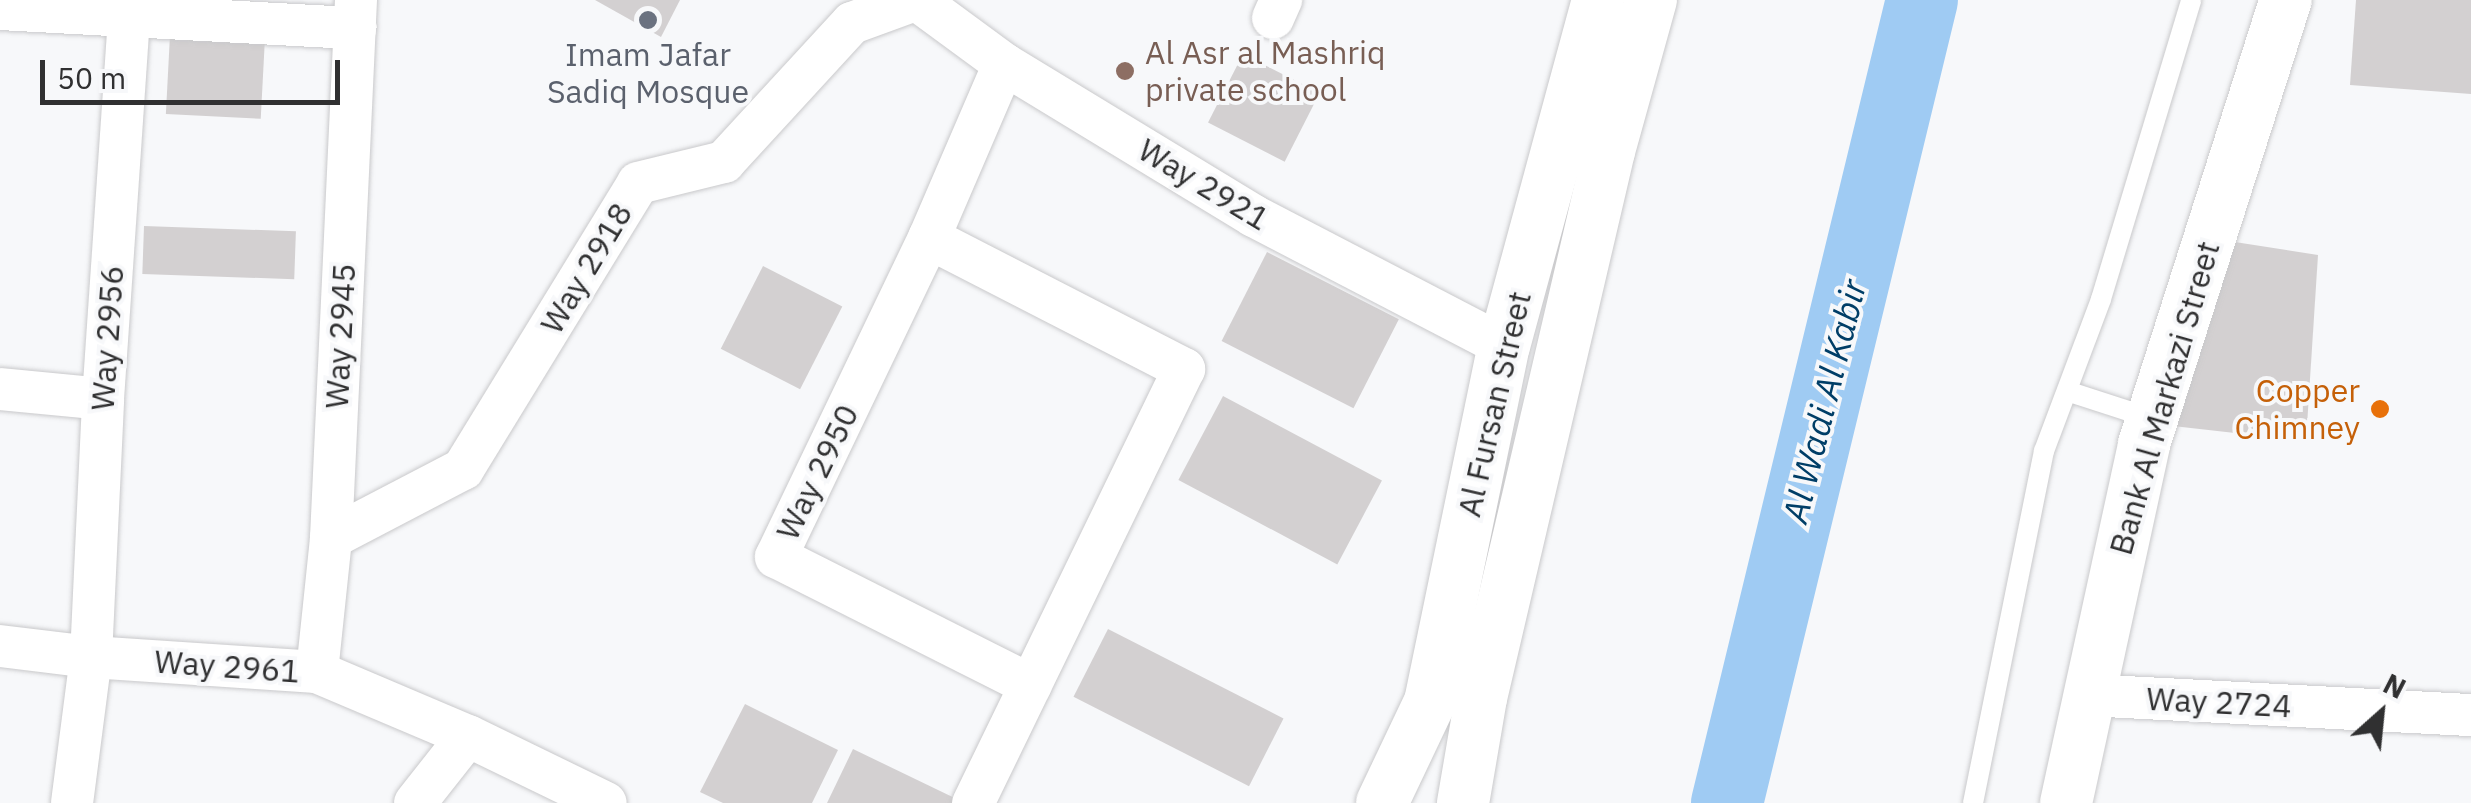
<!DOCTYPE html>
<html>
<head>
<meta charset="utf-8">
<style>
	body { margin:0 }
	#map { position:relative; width:2471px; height:803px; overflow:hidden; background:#f7f8fa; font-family:"IBM Plex Sans",sans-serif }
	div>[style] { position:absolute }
	.river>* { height:72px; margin:-36px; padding:0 36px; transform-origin:36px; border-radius:36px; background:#9fcbf3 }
	.building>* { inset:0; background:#d3d0d1; transform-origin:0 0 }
	.roads { filter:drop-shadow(0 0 2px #c9c9cb) drop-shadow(0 0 2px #c9c9cb) }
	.service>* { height:20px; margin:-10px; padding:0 10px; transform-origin:10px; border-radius:10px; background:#fff }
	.minor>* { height:42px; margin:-21px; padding:0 21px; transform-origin:21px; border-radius:21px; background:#fff }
	.tertiary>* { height:52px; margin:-26px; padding:0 26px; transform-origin:26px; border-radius:26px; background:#fff }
	.dots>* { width:28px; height:28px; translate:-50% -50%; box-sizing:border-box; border:5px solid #f7f8fa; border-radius:50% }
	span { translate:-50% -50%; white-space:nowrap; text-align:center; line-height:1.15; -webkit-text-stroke:8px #f7f8fa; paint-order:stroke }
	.education-label { font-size:32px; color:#785e54 }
	.left { translate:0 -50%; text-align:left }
	.worship-label { font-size:32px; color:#5b616d }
	.street-label { font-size:32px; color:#303031 }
	.food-label { font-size:32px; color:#c56008 }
	.right { translate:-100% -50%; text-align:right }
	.water-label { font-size:35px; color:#003e67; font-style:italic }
	.north { position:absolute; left:2331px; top:663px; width:100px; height:100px; -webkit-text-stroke:8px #f7f8fa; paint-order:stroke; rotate:27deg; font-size:28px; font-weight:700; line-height:40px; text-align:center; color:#303031 }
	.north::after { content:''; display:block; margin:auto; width:35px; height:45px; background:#303031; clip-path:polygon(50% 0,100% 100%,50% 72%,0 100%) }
	.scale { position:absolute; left:40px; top:60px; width:300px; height:45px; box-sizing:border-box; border:5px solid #303031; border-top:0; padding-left:12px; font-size:30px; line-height:35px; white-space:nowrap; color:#303031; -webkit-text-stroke:8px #f7f8fa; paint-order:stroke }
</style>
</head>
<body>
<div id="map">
	<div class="river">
		<i style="left:1727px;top:803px;width:826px;rotate:-76.35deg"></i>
	</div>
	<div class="building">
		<i style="clip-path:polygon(595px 0,680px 0,661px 37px)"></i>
		<i style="clip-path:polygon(2356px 0,2471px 0,2471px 94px,2350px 85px)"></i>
		<i style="left:170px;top:35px;width:95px;height:79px;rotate:3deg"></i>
		<i style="left:1243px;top:54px;width:86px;height:77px;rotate:27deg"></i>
		<i style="left:144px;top:226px;width:152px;height:48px;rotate:2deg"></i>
		<i style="clip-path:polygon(2222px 240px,2318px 255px,2306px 441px,2173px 426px)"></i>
		<i style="left:1267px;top:252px;width:148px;height:100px;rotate:27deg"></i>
		<i style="left:763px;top:266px;width:89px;height:93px;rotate:27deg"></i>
		<i style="left:1223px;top:396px;width:180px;height:95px;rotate:28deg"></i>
		<i style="left:1108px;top:629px;width:197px;height:76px;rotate:27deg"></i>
		<i style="clip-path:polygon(745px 704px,838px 750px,812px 803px,723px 803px,700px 792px)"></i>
		<i style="clip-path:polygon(853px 749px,965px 803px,827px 803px)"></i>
	</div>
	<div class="roads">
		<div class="service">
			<i style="left:2067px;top:391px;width:87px;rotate:18deg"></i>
			<i style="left:1973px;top:803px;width:359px;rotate:-78.6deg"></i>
			<i style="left:2044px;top:451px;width:162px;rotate:-69.4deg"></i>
			<i style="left:2101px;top:299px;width:312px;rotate:-73.2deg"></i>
		</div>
		<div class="minor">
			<i style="left:917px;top:0;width:108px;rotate:36.3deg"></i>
			<i style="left:1004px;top:64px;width:293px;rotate:31.3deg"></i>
			<i style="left:1254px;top:216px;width:282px;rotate:27.5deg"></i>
			<i style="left:0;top:9px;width:356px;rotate:3.1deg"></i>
			<i style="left:1273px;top:18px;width:20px;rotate:-66deg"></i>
			<i style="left:1004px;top:64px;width:189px;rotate:113.3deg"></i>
			<i style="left:929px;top:238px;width:354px;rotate:115.6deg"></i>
			<i style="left:776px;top:557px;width:285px;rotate:26.7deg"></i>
			<i style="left:929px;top:238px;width:287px;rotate:27.2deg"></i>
			<i style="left:1184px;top:369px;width:483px;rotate:115.9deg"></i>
			<i style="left:0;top:389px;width:103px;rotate:5.5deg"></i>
			<i style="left:331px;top:538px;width:149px;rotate:-27.6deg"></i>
			<i style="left:463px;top:469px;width:335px;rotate:-58.5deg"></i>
			<i style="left:638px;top:183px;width:89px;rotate:-13.7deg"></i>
			<i style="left:724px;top:162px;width:189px;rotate:-47.4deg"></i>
			<i style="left:852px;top:23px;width:67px;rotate:-20.1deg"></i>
			<i style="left:0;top:646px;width:92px;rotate:6.9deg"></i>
			<i style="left:91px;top:657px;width:226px;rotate:3.8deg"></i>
			<i style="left:317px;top:672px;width:164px;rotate:23deg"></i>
			<i style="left:468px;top:736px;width:153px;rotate:25.9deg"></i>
			<i style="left:317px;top:672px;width:135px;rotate:-84deg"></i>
			<i style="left:331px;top:538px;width:539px;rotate:-87.34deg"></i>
			<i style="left:2087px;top:695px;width:385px;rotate:3deg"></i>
			<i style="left:72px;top:803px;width:147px;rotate:-82.6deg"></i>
			<i style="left:91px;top:657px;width:258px;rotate:-87.3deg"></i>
			<i style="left:103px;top:399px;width:381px;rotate:-86.1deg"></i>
			<i style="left:415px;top:803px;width:85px;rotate:-51.7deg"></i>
		</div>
		<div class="tertiary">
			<i style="left:1382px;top:803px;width:112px;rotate:-64.6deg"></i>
			<i style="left:1430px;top:702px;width:364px;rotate:-78.3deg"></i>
			<i style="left:1504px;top:346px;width:359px;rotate:-74.8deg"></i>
			<i style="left:1463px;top:803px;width:107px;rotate:-80.3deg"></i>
			<i style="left:1481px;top:698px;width:562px;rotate:-76.83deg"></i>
			<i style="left:1609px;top:151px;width:157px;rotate:-74.5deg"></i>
			<i style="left:2066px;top:803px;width:367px;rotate:-77.7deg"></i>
			<i style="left:2144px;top:444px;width:466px;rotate:-72.3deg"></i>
		</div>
	</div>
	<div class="dots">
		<i style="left:648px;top:20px;background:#6b7280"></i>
		<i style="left:1125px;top:71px;background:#8d6e63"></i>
		<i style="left:2380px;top:409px;background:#e8710a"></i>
	</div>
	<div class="education-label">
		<span class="left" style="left:1145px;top:71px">Al Asr al Mashriq<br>private school</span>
	</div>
	<div class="worship-label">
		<span style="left:648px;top:73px">Imam Jafar<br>Sadiq Mosque</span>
	</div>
	<div class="street-label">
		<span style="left:1204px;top:184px;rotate:31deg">Way 2921</span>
		<span style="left:586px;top:268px;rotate:-59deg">Way 2918</span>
		<span style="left:340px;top:336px;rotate:-87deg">Way 2945</span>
		<span style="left:107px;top:338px;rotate:-86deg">Way 2956</span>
		<span style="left:2164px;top:398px;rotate:-74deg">Bank Al Markazi Street</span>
		<span style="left:1494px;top:404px;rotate:-77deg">Al Fursan Street</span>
		<span style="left:817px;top:472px;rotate:-64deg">Way 2950</span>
		<span style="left:227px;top:666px;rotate:4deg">Way 2961</span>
		<span style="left:2219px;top:702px;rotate:3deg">Way 2724</span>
	</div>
	<div class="food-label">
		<span class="right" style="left:2360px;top:409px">Copper<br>Chimney</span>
	</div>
	<div class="water-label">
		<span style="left:1824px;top:401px;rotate:-76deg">Al Wadi Al Kabir</span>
	</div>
	<div class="north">N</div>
	<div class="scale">50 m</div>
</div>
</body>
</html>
